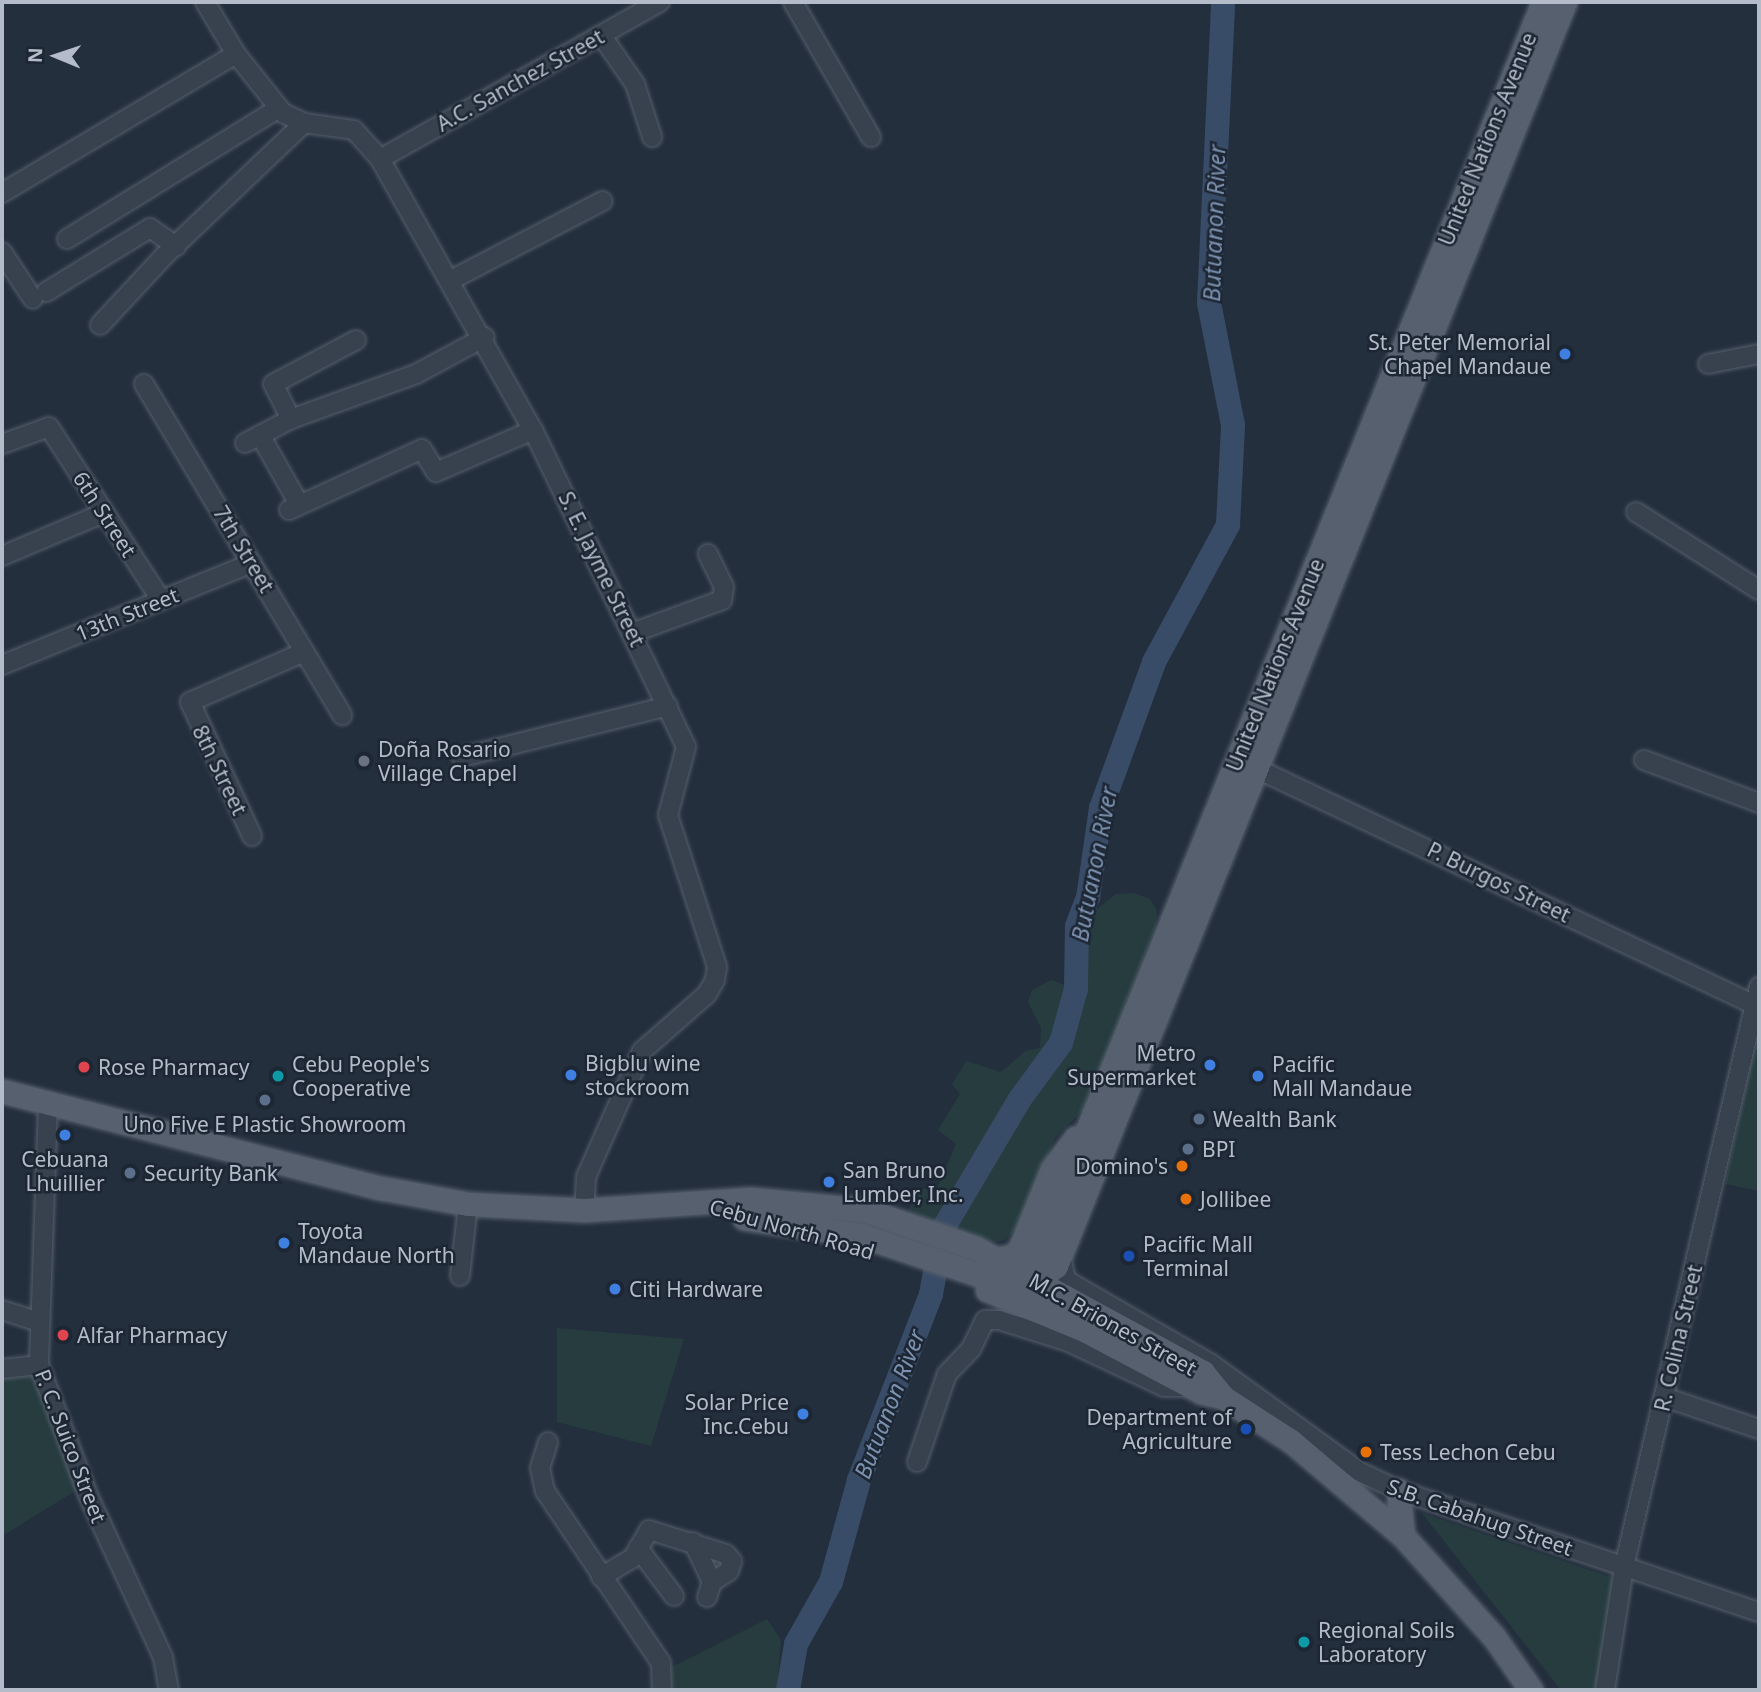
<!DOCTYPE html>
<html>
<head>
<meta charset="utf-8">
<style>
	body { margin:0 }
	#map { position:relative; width:1761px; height:1692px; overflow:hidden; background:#242f3e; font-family:"Noto Sans",sans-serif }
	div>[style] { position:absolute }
	.green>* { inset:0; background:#263c3f }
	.river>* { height:24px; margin:-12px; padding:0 12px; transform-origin:12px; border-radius:12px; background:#394c67 }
	.roads { filter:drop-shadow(0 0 2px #565f6c) drop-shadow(0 0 2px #565f6c) }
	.minor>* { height:18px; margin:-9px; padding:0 9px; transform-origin:9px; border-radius:9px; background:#38414e }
	.major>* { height:23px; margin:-11.5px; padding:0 11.5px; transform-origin:11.5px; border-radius:11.5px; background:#56606e }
	.dots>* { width:19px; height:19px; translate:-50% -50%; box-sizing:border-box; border:4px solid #1d2633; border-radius:50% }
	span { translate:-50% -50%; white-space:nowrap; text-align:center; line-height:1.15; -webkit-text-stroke:5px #1d2633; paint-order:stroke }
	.street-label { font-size:21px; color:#b4bcc9 }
	.poi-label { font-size:21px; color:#b4bcc9 }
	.right { translate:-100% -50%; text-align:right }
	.left { translate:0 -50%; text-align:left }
	.water-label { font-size:23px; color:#7c92b1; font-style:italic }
	.frame { position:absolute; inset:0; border:4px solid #b4bcc9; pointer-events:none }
	.north { position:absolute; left:21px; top:21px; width:70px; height:70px; -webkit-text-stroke:5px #1d2633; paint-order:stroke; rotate:272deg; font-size:19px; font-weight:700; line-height:28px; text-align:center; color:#b4bcc9 }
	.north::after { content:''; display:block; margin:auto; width:24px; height:32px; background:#b4bcc9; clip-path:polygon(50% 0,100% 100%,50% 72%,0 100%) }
</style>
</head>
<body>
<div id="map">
	<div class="green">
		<i style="clip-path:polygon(1134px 893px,1150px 899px,1157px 911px,1156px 926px,1087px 1106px,1055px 1138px,1022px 1224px,1005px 1240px,991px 1243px,908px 1212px,916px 1190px,938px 1186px,956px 1144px,938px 1130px,960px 1094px,952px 1084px,966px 1061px,1001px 1072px,1025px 1051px,1040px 1048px,1041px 1028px,1028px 1002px,1032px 990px,1051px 980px,1065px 985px,1075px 979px,1087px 917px,1116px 894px)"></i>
		<i style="clip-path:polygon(1759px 1027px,1759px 1191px,1725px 1184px)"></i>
		<i style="clip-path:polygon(557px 1328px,684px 1339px,651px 1446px,557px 1422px)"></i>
		<i style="clip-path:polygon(34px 1372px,77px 1490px,2px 1536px,2px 1375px)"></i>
		<i style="clip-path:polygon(1422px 1513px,1613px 1578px,1596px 1690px,1561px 1690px)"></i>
		<i style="clip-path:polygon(767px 1619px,781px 1640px,777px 1690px,670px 1690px,670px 1668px)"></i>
	</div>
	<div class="river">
		<i style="left:788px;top:1690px;width:47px;rotate:-80.1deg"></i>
		<i style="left:796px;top:1644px;width:71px;rotate:-60.6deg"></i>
		<i style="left:831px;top:1582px;width:106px;rotate:-74.6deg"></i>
		<i style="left:859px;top:1480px;width:199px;rotate:-68.8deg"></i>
		<i style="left:931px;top:1294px;width:66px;rotate:-79.5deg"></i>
		<i style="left:943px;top:1229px;width:151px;rotate:-59.4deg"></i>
		<i style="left:1020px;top:1099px;width:69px;rotate:-53.8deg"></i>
		<i style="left:1061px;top:1043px;width:56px;rotate:-74.5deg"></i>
		<i style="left:1076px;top:989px;width:63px;rotate:-89.1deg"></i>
		<i style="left:1077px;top:926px;width:30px;rotate:-69deg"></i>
		<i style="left:1088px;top:898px;width:91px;rotate:-81.8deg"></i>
		<i style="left:1101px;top:808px;width:155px;rotate:-70deg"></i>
		<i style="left:1154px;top:662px;width:156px;rotate:-61.6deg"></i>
		<i style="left:1228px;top:525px;width:100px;rotate:-87.1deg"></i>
		<i style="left:1233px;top:425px;width:124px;rotate:-101.1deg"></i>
		<i style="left:1209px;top:303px;width:301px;rotate:-87.3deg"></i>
	</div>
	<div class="roads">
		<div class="minor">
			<i style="left:205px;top:2px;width:61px;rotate:59.2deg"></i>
			<i style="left:236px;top:54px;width:75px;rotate:51.5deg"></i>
			<i style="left:283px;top:113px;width:23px;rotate:25deg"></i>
			<i style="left:304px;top:123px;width:50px;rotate:8deg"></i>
			<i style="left:354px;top:130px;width:39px;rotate:48deg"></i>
			<i style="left:380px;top:159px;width:311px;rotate:60.6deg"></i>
			<i style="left:533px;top:430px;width:352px;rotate:64.2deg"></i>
			<i style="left:686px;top:747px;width:70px;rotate:104.8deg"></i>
			<i style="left:668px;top:815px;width:160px;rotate:72.1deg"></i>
			<i style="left:717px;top:967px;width:13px;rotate:99deg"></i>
			<i style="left:715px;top:980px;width:16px;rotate:120deg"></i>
			<i style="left:707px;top:994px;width:86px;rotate:138.8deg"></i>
			<i style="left:642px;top:1051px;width:138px;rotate:114deg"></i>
			<i style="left:586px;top:1177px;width:33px;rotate:93deg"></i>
			<i style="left:793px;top:2px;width:156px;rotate:60deg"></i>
			<i style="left:601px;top:35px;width:60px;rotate:55.2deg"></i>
			<i style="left:635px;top:84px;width:56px;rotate:72.2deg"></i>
			<i style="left:380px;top:159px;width:321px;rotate:-29.3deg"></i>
			<i style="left:2px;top:193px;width:272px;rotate:-30.7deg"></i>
			<i style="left:67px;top:239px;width:249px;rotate:-31.7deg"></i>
			<i style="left:2px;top:252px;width:56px;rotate:56.6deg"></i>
			<i style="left:451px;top:280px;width:171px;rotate:-27.5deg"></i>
			<i style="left:46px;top:292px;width:122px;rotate:-31.6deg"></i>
			<i style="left:150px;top:228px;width:32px;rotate:35deg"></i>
			<i style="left:100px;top:325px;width:96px;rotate:-47.1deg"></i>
			<i style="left:165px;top:255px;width:192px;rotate:-43.5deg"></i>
			<i style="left:1708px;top:364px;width:52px;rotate:-11.1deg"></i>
			<i style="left:144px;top:384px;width:386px;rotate:59.1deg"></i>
			<i style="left:291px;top:419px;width:39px;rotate:-117deg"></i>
			<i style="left:273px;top:384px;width:94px;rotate:-27.9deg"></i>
			<i style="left:260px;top:435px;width:79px;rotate:60.5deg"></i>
			<i style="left:245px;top:443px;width:52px;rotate:-27.6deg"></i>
			<i style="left:291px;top:419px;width:133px;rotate:-19.8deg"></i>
			<i style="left:416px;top:374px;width:78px;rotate:-28.2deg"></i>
			<i style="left:2px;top:444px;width:50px;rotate:-19.9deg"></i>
			<i style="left:49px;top:427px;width:206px;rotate:57.1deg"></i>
			<i style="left:289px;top:510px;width:146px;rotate:-24.6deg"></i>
			<i style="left:422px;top:449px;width:27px;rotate:59deg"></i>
			<i style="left:436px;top:472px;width:106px;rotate:-23.4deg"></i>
			<i style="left:1636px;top:512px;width:146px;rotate:32.4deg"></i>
			<i style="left:2px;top:556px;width:111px;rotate:-22.9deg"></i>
			<i style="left:632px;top:633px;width:96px;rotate:-20.1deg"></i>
			<i style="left:722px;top:600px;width:13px;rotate:-81deg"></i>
			<i style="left:724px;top:587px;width:37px;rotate:-116deg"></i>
			<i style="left:2px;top:665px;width:270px;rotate:-22.2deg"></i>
			<i style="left:462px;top:757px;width:212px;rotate:-13.9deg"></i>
			<i style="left:1644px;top:760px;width:123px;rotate:20.5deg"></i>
			<i style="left:1247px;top:764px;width:567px;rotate:25.39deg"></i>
			<i style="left:252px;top:836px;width:148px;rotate:-114.8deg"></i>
			<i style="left:190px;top:702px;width:124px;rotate:-23.7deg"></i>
			<i style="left:48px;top:1104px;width:261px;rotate:92deg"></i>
			<i style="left:39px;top:1365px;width:139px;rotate:69.3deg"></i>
			<i style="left:88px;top:1495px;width:179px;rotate:65.2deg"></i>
			<i style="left:163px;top:1657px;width:34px;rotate:80deg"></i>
			<i style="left:1061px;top:1256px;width:25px;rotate:78deg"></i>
			<i style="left:1066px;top:1280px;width:166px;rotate:30deg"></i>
			<i style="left:1210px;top:1363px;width:185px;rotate:36deg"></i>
			<i style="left:1360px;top:1472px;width:42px;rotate:25.3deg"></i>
			<i style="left:1398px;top:1490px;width:381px;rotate:18.7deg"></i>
			<i style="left:460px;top:1276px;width:72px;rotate:-83.7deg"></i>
			<i style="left:2px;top:1310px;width:40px;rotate:18deg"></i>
			<i style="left:2px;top:1369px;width:37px;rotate:-6deg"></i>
			<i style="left:1664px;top:1397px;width:100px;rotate:18.6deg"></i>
			<i style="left:548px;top:1442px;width:27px;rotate:107deg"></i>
			<i style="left:540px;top:1468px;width:24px;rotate:78deg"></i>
			<i style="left:545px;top:1491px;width:207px;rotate:56deg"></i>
			<i style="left:661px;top:1663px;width:27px;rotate:88deg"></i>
			<i style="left:917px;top:1462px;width:93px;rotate:-71.2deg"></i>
			<i style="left:947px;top:1374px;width:35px;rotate:-46deg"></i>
			<i style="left:971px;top:1349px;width:32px;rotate:-64deg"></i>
			<i style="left:985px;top:1320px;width:14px"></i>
			<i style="left:999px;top:1320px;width:73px;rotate:17.4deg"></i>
			<i style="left:1069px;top:1342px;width:105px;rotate:25.3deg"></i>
			<i style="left:1164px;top:1387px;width:26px"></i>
			<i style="left:693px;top:1542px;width:44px;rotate:64.6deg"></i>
			<i style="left:712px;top:1582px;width:16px;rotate:108deg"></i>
			<i style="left:638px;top:1548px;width:60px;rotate:53.1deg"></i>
			<i style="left:601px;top:1577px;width:37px;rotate:-31deg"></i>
			<i style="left:633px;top:1558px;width:32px;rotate:-60deg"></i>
			<i style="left:649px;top:1530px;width:81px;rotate:17.3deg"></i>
			<i style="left:726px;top:1554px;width:9px;rotate:49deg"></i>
			<i style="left:732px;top:1561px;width:10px;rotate:107deg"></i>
			<i style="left:729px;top:1571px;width:20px;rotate:147deg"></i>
			<i style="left:1605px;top:1690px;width:124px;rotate:-81.2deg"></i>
			<i style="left:1624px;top:1567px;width:596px;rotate:-76.9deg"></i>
		</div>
		<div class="major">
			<i style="left:2px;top:1091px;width:391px;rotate:14.4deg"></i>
			<i style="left:381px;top:1188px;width:88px;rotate:10.4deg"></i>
			<i style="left:468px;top:1204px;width:116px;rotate:3deg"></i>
			<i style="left:584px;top:1210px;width:167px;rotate:-3.8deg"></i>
			<i style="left:751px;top:1199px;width:115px;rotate:5.5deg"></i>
			<i style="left:865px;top:1210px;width:117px;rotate:18.9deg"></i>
			<i style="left:976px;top:1248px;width:259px;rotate:28.6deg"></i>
			<i style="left:1203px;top:1372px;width:32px;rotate:51deg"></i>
			<i style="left:744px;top:1218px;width:117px;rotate:8.3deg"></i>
			<i style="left:860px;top:1235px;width:154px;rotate:18.6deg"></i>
			<i style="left:1006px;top:1284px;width:29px;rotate:-4deg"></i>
			<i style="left:1035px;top:1282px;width:26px;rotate:-37deg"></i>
			<i style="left:1056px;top:1266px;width:1363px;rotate:-68.07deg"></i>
			<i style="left:996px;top:1259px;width:17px;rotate:-10deg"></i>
			<i style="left:1013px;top:1256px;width:11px;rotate:-49deg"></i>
			<i style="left:1020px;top:1248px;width:85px;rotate:-67.9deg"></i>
			<i style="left:1052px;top:1169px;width:39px;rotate:-53deg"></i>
			<i style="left:987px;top:1290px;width:107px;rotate:22.5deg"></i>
			<i style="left:1086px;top:1331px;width:130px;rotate:27.9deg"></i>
			<i style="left:1201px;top:1392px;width:23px;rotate:13deg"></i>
			<i style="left:1223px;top:1397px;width:81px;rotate:32.9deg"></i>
			<i style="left:1291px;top:1441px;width:147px;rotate:40.3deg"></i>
			<i style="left:1403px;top:1536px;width:136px;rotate:48deg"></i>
			<i style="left:1494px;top:1637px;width:65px;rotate:55.1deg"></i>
			<i style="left:1066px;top:1322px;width:40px;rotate:-132deg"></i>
			<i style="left:1039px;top:1292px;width:19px;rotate:-106deg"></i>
			<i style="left:1034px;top:1274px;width:17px;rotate:-83deg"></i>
			<i style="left:1036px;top:1257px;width:1354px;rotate:-68deg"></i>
			<i style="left:1398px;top:1490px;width:46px;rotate:83.8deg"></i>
		</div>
	</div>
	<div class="dots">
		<i style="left:1565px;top:354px;background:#3f7fe0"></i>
		<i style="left:364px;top:761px;background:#6b7280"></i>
		<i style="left:1210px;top:1065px;background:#3f7fe0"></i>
		<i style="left:84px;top:1067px;background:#e0444e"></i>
		<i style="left:571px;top:1075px;background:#3f7fe0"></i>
		<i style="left:278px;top:1076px;background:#0f9aa8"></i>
		<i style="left:1258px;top:1076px;background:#3f7fe0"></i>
		<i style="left:265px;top:1100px;background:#5c6f8a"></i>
		<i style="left:1199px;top:1119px;background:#5c6f8a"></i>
		<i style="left:65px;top:1135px;background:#3f7fe0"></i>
		<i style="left:1188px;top:1149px;background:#5c6f8a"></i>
		<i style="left:1182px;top:1166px;background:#e8710a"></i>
		<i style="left:130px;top:1173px;background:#5c6f8a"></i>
		<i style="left:829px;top:1182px;background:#3f7fe0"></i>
		<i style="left:1186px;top:1199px;background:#e8710a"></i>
		<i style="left:284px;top:1243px;background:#3f7fe0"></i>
		<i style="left:1129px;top:1256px;background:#1a4fb4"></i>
		<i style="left:615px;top:1289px;background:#3f7fe0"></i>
		<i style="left:63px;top:1335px;background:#e0444e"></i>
		<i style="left:803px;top:1414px;background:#3f7fe0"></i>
		<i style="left:1246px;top:1429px;background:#1a4fb4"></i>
		<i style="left:1366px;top:1452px;background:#e8710a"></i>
		<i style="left:1304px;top:1642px;background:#0f9aa8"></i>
	</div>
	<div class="street-label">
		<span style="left:520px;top:80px;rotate:-29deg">A.C. Sanchez Street</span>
		<span style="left:1487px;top:139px;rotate:-68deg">United Nations Avenue</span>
		<span style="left:105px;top:514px;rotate:57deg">6th Street</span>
		<span style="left:244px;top:549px;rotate:59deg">7th Street</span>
		<span style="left:602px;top:569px;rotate:64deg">S. E. Jayme Street</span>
		<span style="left:127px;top:614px;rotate:-22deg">13th Street</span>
		<span style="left:1275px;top:665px;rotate:-68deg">United Nations Avenue</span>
		<span style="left:220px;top:770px;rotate:64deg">8th Street</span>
		<span style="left:1499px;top:882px;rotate:26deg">P. Burgos Street</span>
		<span style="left:792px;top:1229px;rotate:16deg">Cebu North Road</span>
		<span style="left:1113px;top:1324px;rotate:29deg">M.C. Briones Street</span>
		<span style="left:1678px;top:1338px;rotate:-77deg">R. Colina Street</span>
		<span style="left:71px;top:1446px;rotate:69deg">P. C. Suico Street</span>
		<span style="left:1480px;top:1517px;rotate:19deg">S.B. Cabahug Street</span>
	</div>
	<div class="poi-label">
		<span class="right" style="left:1551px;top:354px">St. Peter Memorial<br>Chapel Mandaue</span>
		<span class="left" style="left:378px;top:761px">Doña Rosario<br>Village Chapel</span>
		<span class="right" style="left:1196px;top:1065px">Metro<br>Supermarket</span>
		<span class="left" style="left:585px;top:1075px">Bigblu wine<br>stockroom</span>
		<span class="left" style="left:292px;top:1076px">Cebu People's<br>Cooperative</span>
		<span class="left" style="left:1272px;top:1076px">Pacific<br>Mall Mandaue</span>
		<span class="left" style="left:98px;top:1067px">Rose Pharmacy</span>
		<span class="left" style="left:1213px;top:1119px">Wealth Bank</span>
		<span style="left:265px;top:1124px">Uno Five E Plastic Showroom</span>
		<span class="left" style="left:1202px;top:1149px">BPI</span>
		<span style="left:65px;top:1171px">Cebuana<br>Lhuillier</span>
		<span class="right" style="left:1168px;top:1166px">Domino's</span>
		<span class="left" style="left:843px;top:1182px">San Bruno<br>Lumber, Inc.</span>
		<span class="left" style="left:144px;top:1173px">Security Bank</span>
		<span class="left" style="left:1200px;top:1199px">Jollibee</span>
		<span class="left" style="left:298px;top:1243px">Toyota<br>Mandaue North</span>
		<span class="left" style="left:1143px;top:1256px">Pacific Mall<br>Terminal</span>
		<span class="left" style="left:629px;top:1289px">Citi Hardware</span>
		<span class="left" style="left:77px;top:1335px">Alfar Pharmacy</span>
		<span class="right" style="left:789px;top:1414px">Solar Price<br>Inc.Cebu</span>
		<span class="right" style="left:1232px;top:1429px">Department of<br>Agriculture</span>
		<span class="left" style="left:1380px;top:1452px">Tess Lechon Cebu</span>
		<span class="left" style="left:1318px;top:1642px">Regional Soils<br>Laboratory</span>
	</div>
	<div class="water-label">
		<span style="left:1214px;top:223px;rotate:-88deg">Butuanon River</span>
		<span style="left:1094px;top:864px;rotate:-79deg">Butuanon River</span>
		<span style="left:889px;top:1404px;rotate:-69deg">Butuanon River</span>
	</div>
	<div class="frame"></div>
	<div class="north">N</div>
</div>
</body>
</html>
